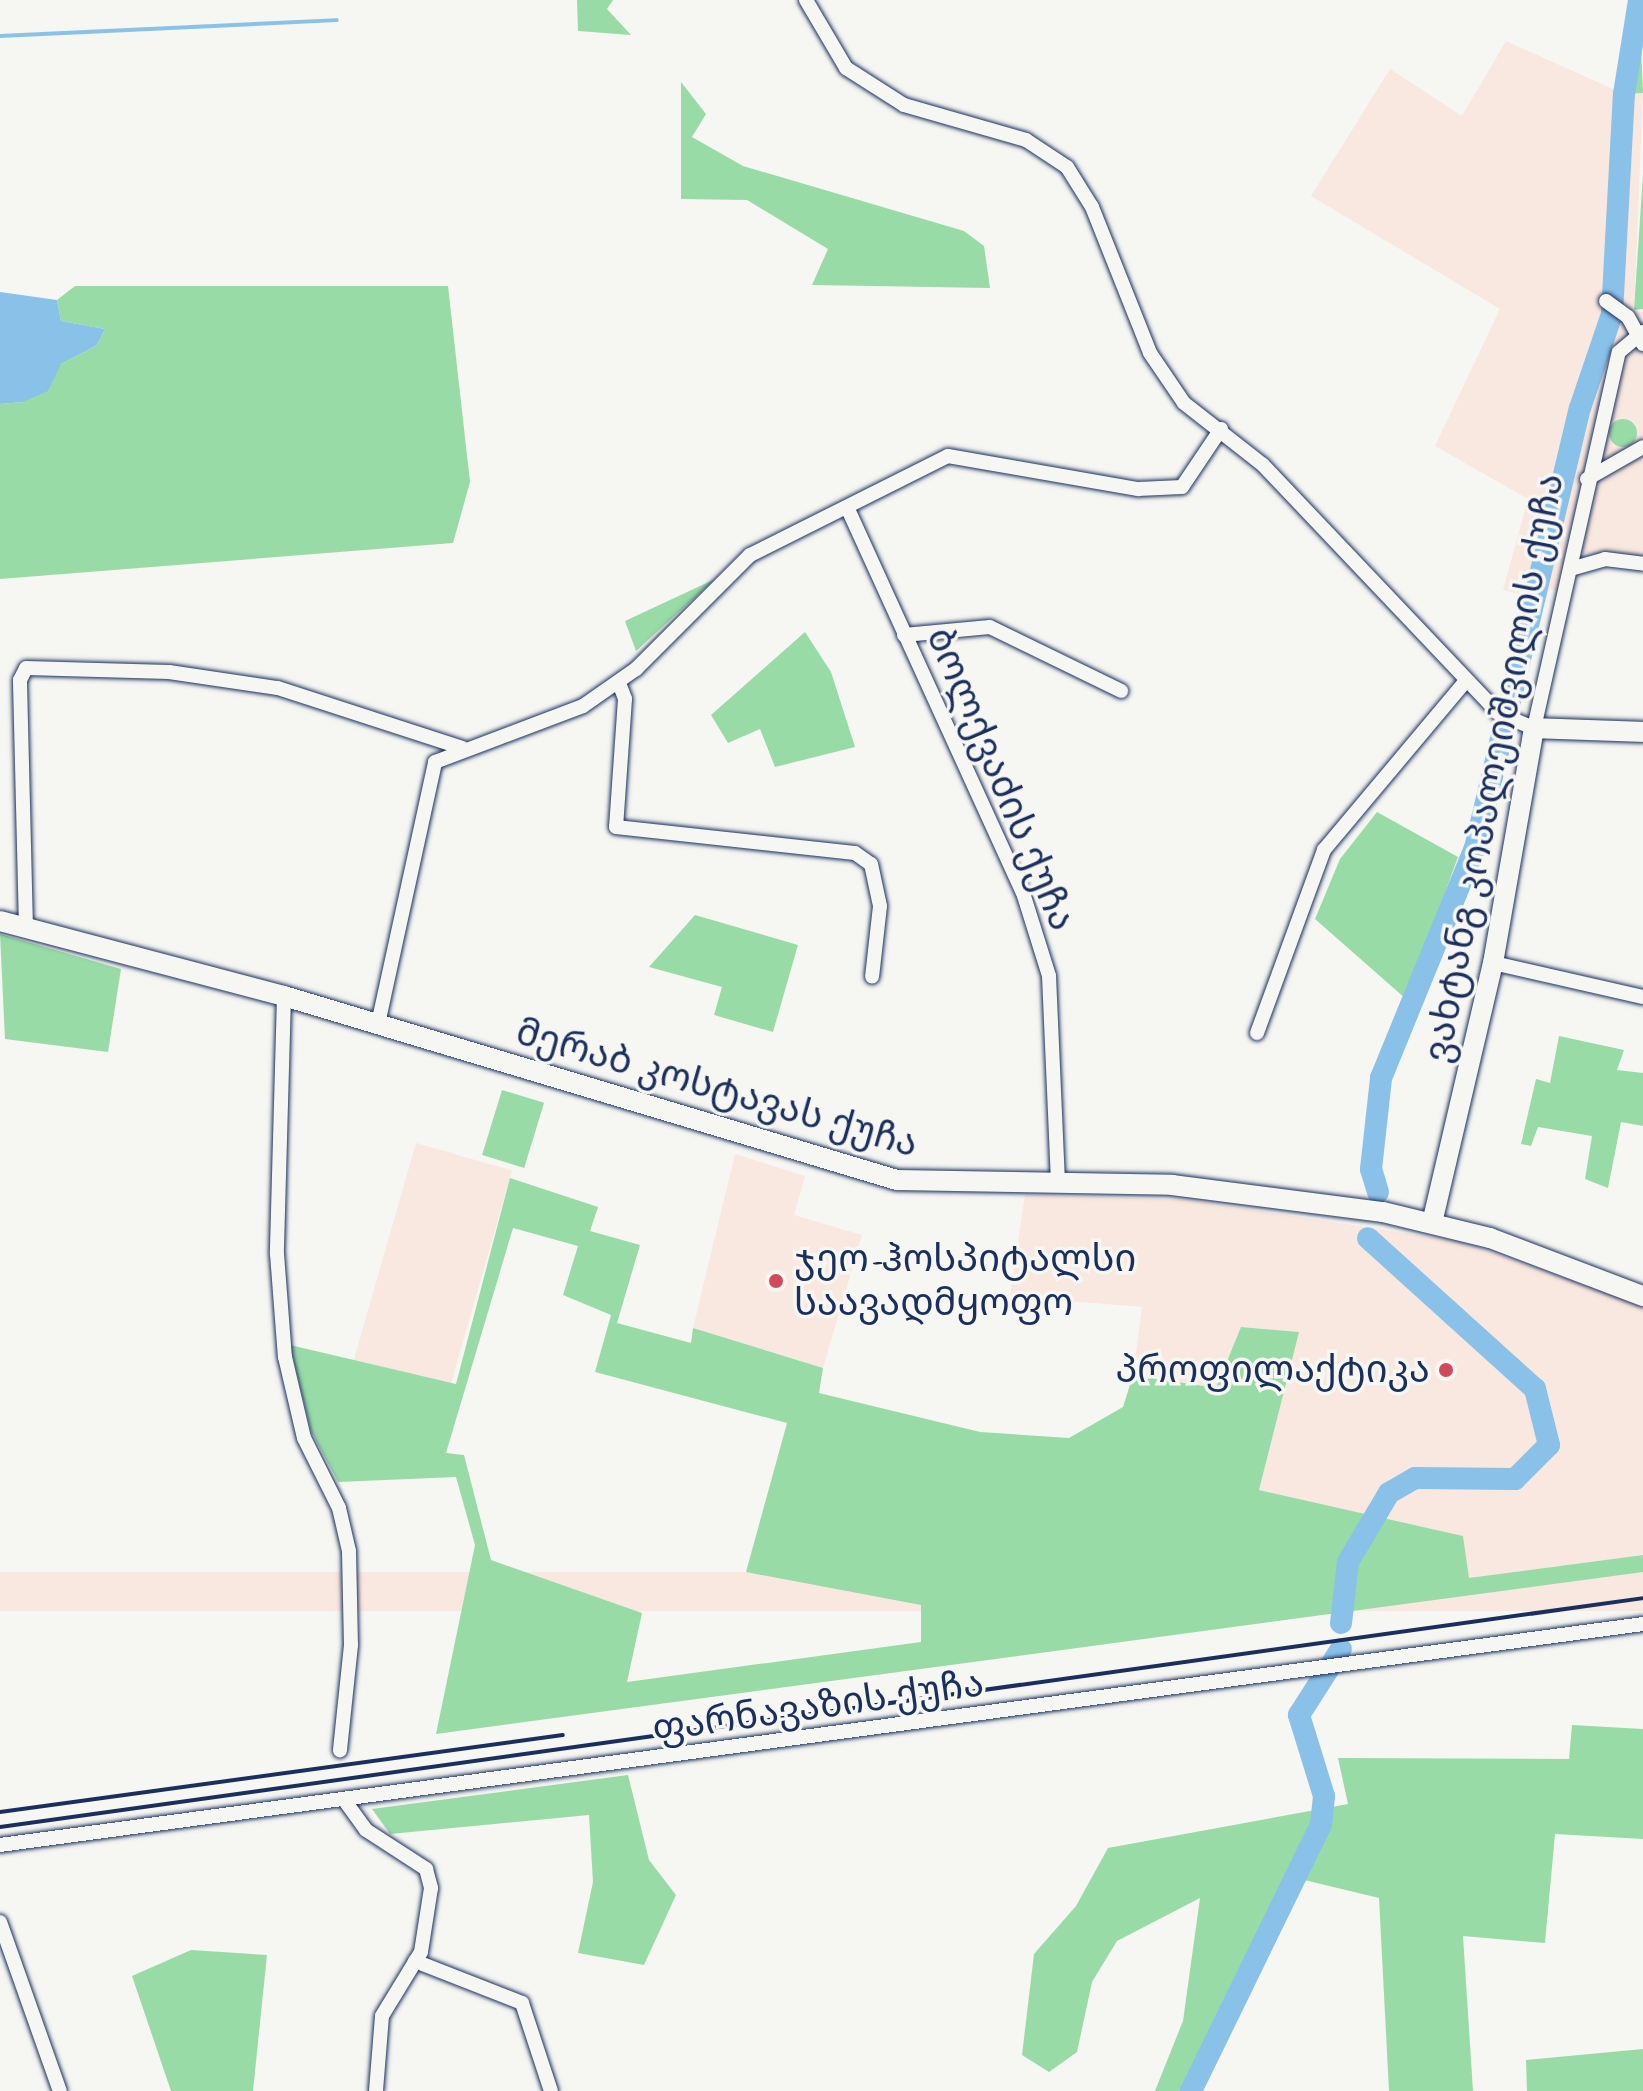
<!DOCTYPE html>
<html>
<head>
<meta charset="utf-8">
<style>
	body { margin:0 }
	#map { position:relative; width:1643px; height:2091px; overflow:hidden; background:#f6f6f2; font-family:Caveat,"Noto Sans Georgian",sans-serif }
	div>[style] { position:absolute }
	.built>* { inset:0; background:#f9e8df; transform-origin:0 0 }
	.green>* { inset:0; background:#98dba7; transform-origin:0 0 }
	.round { border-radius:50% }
	.water>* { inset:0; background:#8ac1e8 }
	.stream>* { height:4px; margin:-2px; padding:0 2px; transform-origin:2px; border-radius:2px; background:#8ac1e8 }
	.river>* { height:22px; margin:-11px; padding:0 11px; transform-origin:11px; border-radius:11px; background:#8ac1e8 }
	.roads { filter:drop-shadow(0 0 2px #1b2f5e) drop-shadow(0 0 2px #1b2f5e) }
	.street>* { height:14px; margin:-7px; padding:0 7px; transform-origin:7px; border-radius:7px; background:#f6f6f2 }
	.secondary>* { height:20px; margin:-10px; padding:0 10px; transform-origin:10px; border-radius:10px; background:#f6f6f2 }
	.rail>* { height:4px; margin:-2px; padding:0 2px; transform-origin:2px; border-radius:2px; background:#1b2f5e }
	.dots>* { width:22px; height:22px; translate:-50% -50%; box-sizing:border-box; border:4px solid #f6f6f2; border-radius:50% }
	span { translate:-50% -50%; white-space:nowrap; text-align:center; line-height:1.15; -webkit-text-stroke:7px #f6f6f2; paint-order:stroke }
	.street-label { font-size:38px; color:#1b2f5e }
	.poi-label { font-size:38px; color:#1b2f5e }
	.left { translate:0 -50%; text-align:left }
	.right { translate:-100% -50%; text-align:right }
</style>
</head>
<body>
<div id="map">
	<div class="built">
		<i style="clip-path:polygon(1506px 41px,1624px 94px,1643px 93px,1634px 310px,1643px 312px,1643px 559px,1571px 551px,1560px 591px,1549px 589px,1546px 601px,1503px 590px,1528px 499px,1435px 446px,1500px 309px,1311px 196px,1390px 69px,1462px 116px)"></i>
		<i style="left:416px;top:1143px;width:100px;height:226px;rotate:16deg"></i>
		<i style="clip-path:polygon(735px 1154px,805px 1176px,794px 1215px,862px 1235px,823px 1368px,693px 1328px)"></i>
		<i style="clip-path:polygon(1025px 1195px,1189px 1200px,1463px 1242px,1643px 1306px,1643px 1555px,1468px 1578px,1463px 1536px,1259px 1490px,1298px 1332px,1241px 1327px,1216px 1388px,1133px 1375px,1142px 1307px,1010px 1296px)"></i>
		<i style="left:1643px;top:1572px;width:39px;height:1658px;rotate:90deg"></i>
	</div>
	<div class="green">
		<i style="clip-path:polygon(577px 0,613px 0,607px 9px,631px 35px,578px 31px)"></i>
		<i style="clip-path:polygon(1639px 0,1643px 93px,1624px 94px)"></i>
		<i style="clip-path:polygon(681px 82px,706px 114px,692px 137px,743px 166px,964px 231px,984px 246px,990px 288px,812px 285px,828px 249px,747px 200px,681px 199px)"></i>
		<i style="clip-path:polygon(1643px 174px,1643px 309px,1634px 310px)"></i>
		<i style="clip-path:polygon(75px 286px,448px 286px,470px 482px,453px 543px,0 579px,0 404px,23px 402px,61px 364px,97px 345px,105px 329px,61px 321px,57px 300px)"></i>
		<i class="round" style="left:1609px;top:419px;width:28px;height:28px"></i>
		<i style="clip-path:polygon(715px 579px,636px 651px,625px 621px)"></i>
		<i style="clip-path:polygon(805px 632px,831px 672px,855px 747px,775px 767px,760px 729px,728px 743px,711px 715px)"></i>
		<i style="clip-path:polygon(1377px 812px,1458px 857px,1406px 999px,1315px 919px,1340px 859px)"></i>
		<i style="clip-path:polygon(695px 915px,798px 945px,773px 1032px,714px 1015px,722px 987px,649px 967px)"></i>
		<i style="clip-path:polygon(0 934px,121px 969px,108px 1052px,5px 1039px)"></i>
		<i style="clip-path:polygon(1559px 1036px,1624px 1050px,1617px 1070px,1643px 1073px,1643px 1126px,1621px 1122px,1608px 1188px,1585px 1179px,1592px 1136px,1538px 1127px,1531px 1146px,1521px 1144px,1536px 1079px,1550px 1083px)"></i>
		<i style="left:502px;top:1090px;width:44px;height:68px;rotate:17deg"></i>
		<i style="clip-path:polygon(evenodd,510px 1178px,598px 1207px,590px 1231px,640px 1245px,617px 1323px,691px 1343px,693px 1328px,823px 1368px,819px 1393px,980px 1432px,1069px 1438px,1123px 1407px,1133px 1375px,1216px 1388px,1241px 1327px,1299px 1332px,1259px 1490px,1463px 1536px,1469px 1578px,1643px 1555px,1643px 1572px,436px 1734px,475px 1545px,456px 1477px,338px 1482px,311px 1431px,290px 1345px,456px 1384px,510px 1178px,513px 1228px,578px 1246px,563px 1295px,611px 1315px,595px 1372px,787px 1423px,746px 1572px,921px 1605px,921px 1642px,627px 1682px,642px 1613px,491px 1560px,464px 1455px,446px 1453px,513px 1228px)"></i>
		<i style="clip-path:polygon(1572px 1725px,1643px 1729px,1643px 1839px,1555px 1834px,1545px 1943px,1463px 1936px,1473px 2091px,1389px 2091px,1379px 1898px,1296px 1878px,1191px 2091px,1155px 2091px,1183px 2021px,1200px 1898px,1117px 1941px,1092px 1982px,1077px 2052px,1049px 2072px,1022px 2055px,1034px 1954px,1076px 1906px,1108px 1848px,1348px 1804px,1338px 1758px,1569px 1759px)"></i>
		<i style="clip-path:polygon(628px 1775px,649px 1860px,676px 1895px,644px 1965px,578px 1953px,593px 1882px,589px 1815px,390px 1834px,372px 1809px)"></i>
		<i style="clip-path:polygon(191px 1950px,267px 1955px,253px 2091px,171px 2091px,132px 1976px)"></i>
		<i style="clip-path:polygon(1643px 2049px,1643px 2091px,1527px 2091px,1526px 2060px)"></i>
	</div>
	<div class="water">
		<i style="clip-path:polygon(0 292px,57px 300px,61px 321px,105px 329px,97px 345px,61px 364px,48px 391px,23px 402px,0 404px)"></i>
	</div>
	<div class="stream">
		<i style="left:0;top:36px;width:337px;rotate:-2.7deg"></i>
	</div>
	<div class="river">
		<i style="left:1378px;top:1192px;width:24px;rotate:-107deg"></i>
		<i style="left:1371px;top:1169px;width:92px;rotate:-83.7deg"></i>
		<i style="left:1381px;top:1078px;width:248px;rotate:-67.8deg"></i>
		<i style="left:1475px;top:848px;width:452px;rotate:-76.6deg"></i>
		<i style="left:1580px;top:408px;width:99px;rotate:-71.2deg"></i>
		<i style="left:1612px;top:314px;width:220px;rotate:-86.9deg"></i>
		<i style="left:1624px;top:94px;width:95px;rotate:-80.9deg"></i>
		<i style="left:1341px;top:1623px;width:61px;rotate:-83.5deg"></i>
		<i style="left:1348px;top:1562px;width:80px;rotate:-59.3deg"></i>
		<i style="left:1389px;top:1493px;width:30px;rotate:-30deg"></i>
		<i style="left:1415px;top:1478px;width:100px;rotate:0.6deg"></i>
		<i style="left:1515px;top:1479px;width:48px;rotate:-45deg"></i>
		<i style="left:1549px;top:1445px;width:58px;rotate:-104deg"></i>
		<i style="left:1535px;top:1389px;width:225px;rotate:-137.9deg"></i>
		<i style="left:1191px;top:2091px;width:296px;rotate:-64deg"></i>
		<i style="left:1321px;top:1825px;width:29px;rotate:-84deg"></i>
		<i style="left:1324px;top:1796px;width:85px;rotate:-107.2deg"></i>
		<i style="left:1299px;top:1715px;width:78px;rotate:-57.5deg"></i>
	</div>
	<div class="roads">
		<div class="street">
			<i style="left:806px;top:0;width:79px;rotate:59.5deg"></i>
			<i style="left:846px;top:68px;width:69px;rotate:32.5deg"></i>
			<i style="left:904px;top:105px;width:127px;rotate:16deg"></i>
			<i style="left:1026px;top:140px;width:49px;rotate:33.4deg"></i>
			<i style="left:1067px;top:167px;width:47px;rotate:58deg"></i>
			<i style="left:1092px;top:207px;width:157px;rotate:68.3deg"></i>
			<i style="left:1150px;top:353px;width:60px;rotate:55.8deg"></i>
			<i style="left:1184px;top:403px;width:100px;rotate:38.1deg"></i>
			<i style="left:1263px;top:465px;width:342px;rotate:46.5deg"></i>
			<i style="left:1498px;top:713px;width:39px;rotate:23deg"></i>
			<i style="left:1534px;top:728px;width:385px;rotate:-77.3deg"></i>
			<i style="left:1619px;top:352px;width:31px;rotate:-40deg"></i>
			<i style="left:1606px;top:301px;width:27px;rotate:36deg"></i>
			<i style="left:1628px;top:317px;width:31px;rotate:61deg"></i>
			<i style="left:1587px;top:479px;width:64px;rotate:-29.7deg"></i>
			<i style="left:847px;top:507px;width:427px;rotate:65.5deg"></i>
			<i style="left:1024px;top:896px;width:84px;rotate:72.6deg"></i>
			<i style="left:1049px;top:976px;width:207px;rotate:87.5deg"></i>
			<i style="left:1574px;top:568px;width:32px;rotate:-16deg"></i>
			<i style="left:1605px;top:559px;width:38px;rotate:7deg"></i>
			<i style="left:904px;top:635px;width:86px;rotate:-5.3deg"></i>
			<i style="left:990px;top:627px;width:146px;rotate:26deg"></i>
			<i style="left:619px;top:683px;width:17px;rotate:69deg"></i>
			<i style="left:625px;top:699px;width:128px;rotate:94deg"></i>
			<i style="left:616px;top:827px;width:240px;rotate:6.2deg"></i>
			<i style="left:855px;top:853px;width:19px;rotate:35deg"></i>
			<i style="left:871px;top:864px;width:43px;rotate:77.9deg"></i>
			<i style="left:880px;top:906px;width:71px;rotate:96.4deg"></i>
			<i style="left:26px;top:928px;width:248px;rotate:-91.4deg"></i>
			<i style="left:20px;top:680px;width:13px;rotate:-63deg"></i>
			<i style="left:26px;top:668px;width:143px;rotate:1.6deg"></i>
			<i style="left:169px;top:672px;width:110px;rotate:8.4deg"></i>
			<i style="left:278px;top:688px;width:194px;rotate:18deg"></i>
			<i style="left:1493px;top:963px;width:154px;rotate:12.8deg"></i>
			<i style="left:284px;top:996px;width:258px;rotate:91.6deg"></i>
			<i style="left:277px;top:1254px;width:103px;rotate:85.6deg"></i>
			<i style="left:285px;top:1357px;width:83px;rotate:76.8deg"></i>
			<i style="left:304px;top:1438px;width:78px;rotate:63.4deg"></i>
			<i style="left:339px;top:1508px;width:44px;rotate:76.9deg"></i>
			<i style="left:349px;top:1551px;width:94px;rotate:88.8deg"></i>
			<i style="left:351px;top:1645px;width:106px;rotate:96deg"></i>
			<i style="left:378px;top:1024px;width:268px;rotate:-77.7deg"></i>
			<i style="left:435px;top:762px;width:158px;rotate:-20.7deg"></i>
			<i style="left:583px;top:706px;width:65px;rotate:-34.9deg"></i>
			<i style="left:636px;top:669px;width:161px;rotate:-45deg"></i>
			<i style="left:750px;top:555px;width:221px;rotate:-26.6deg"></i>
			<i style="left:948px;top:456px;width:193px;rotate:9.9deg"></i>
			<i style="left:1138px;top:489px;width:44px;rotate:-2.6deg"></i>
			<i style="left:1182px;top:487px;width:70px;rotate:-56.1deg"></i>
			<i style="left:1257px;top:1033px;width:195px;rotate:-69.9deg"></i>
			<i style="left:1324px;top:850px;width:221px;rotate:-50deg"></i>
			<i style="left:345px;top:1801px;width:36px;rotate:54deg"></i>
			<i style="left:366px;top:1830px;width:72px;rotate:33deg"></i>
			<i style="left:426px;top:1869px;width:20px;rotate:75deg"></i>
			<i style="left:431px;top:1888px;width:65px;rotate:98.9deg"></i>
			<i style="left:421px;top:1952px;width:75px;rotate:121.4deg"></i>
			<i style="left:382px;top:2016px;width:75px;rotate:94.6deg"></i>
			<i style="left:0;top:1845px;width:1658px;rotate:-7.66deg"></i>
			<i style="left:0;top:1922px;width:179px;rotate:70.5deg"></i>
			<i style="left:415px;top:1961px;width:115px;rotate:21.4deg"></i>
			<i style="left:522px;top:2003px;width:93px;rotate:71.8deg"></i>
		</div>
		<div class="secondary">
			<i style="left:0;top:921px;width:294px;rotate:14.8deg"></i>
			<i style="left:284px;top:996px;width:640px;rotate:16.71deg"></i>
			<i style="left:897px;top:1180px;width:275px;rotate:1deg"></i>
			<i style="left:1172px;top:1185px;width:213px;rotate:7.3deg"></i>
			<i style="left:1383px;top:1212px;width:110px;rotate:13.7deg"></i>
			<i style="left:1490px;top:1238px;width:164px;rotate:20.8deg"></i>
			<i style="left:1432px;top:1223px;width:267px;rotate:-76.8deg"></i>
			<i style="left:1493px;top:963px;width:239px;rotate:-80.1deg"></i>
			<i style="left:1534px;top:728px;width:109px;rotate:2.1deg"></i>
		</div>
	</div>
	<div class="rail">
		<i style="left:0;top:1812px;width:568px;rotate:-7.79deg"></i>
		<i style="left:0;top:1827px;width:1659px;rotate:-7.93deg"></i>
	</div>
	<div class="dots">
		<i style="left:776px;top:1281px;background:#d1495b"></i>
		<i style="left:1446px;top:1370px;background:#d1495b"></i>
	</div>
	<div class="street-label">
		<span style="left:1494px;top:768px;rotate:-79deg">ვახტანგ კოპალეიშვილის ქუჩა</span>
		<span style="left:1001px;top:779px;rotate:67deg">ბოლქვაძის ქუჩა</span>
		<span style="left:717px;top:1088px;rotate:16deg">მერაბ კოსტავას ქუჩა</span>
		<span style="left:818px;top:1706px;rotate:-8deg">ფარნავაზის ქუჩა</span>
	</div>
	<div class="poi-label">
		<span class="left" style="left:794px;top:1281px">ჯეო-ჰოსპიტალსი<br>საავადმყოფო</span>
		<span class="right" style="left:1430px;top:1370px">პროფილაქტიკა</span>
	</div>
</div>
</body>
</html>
